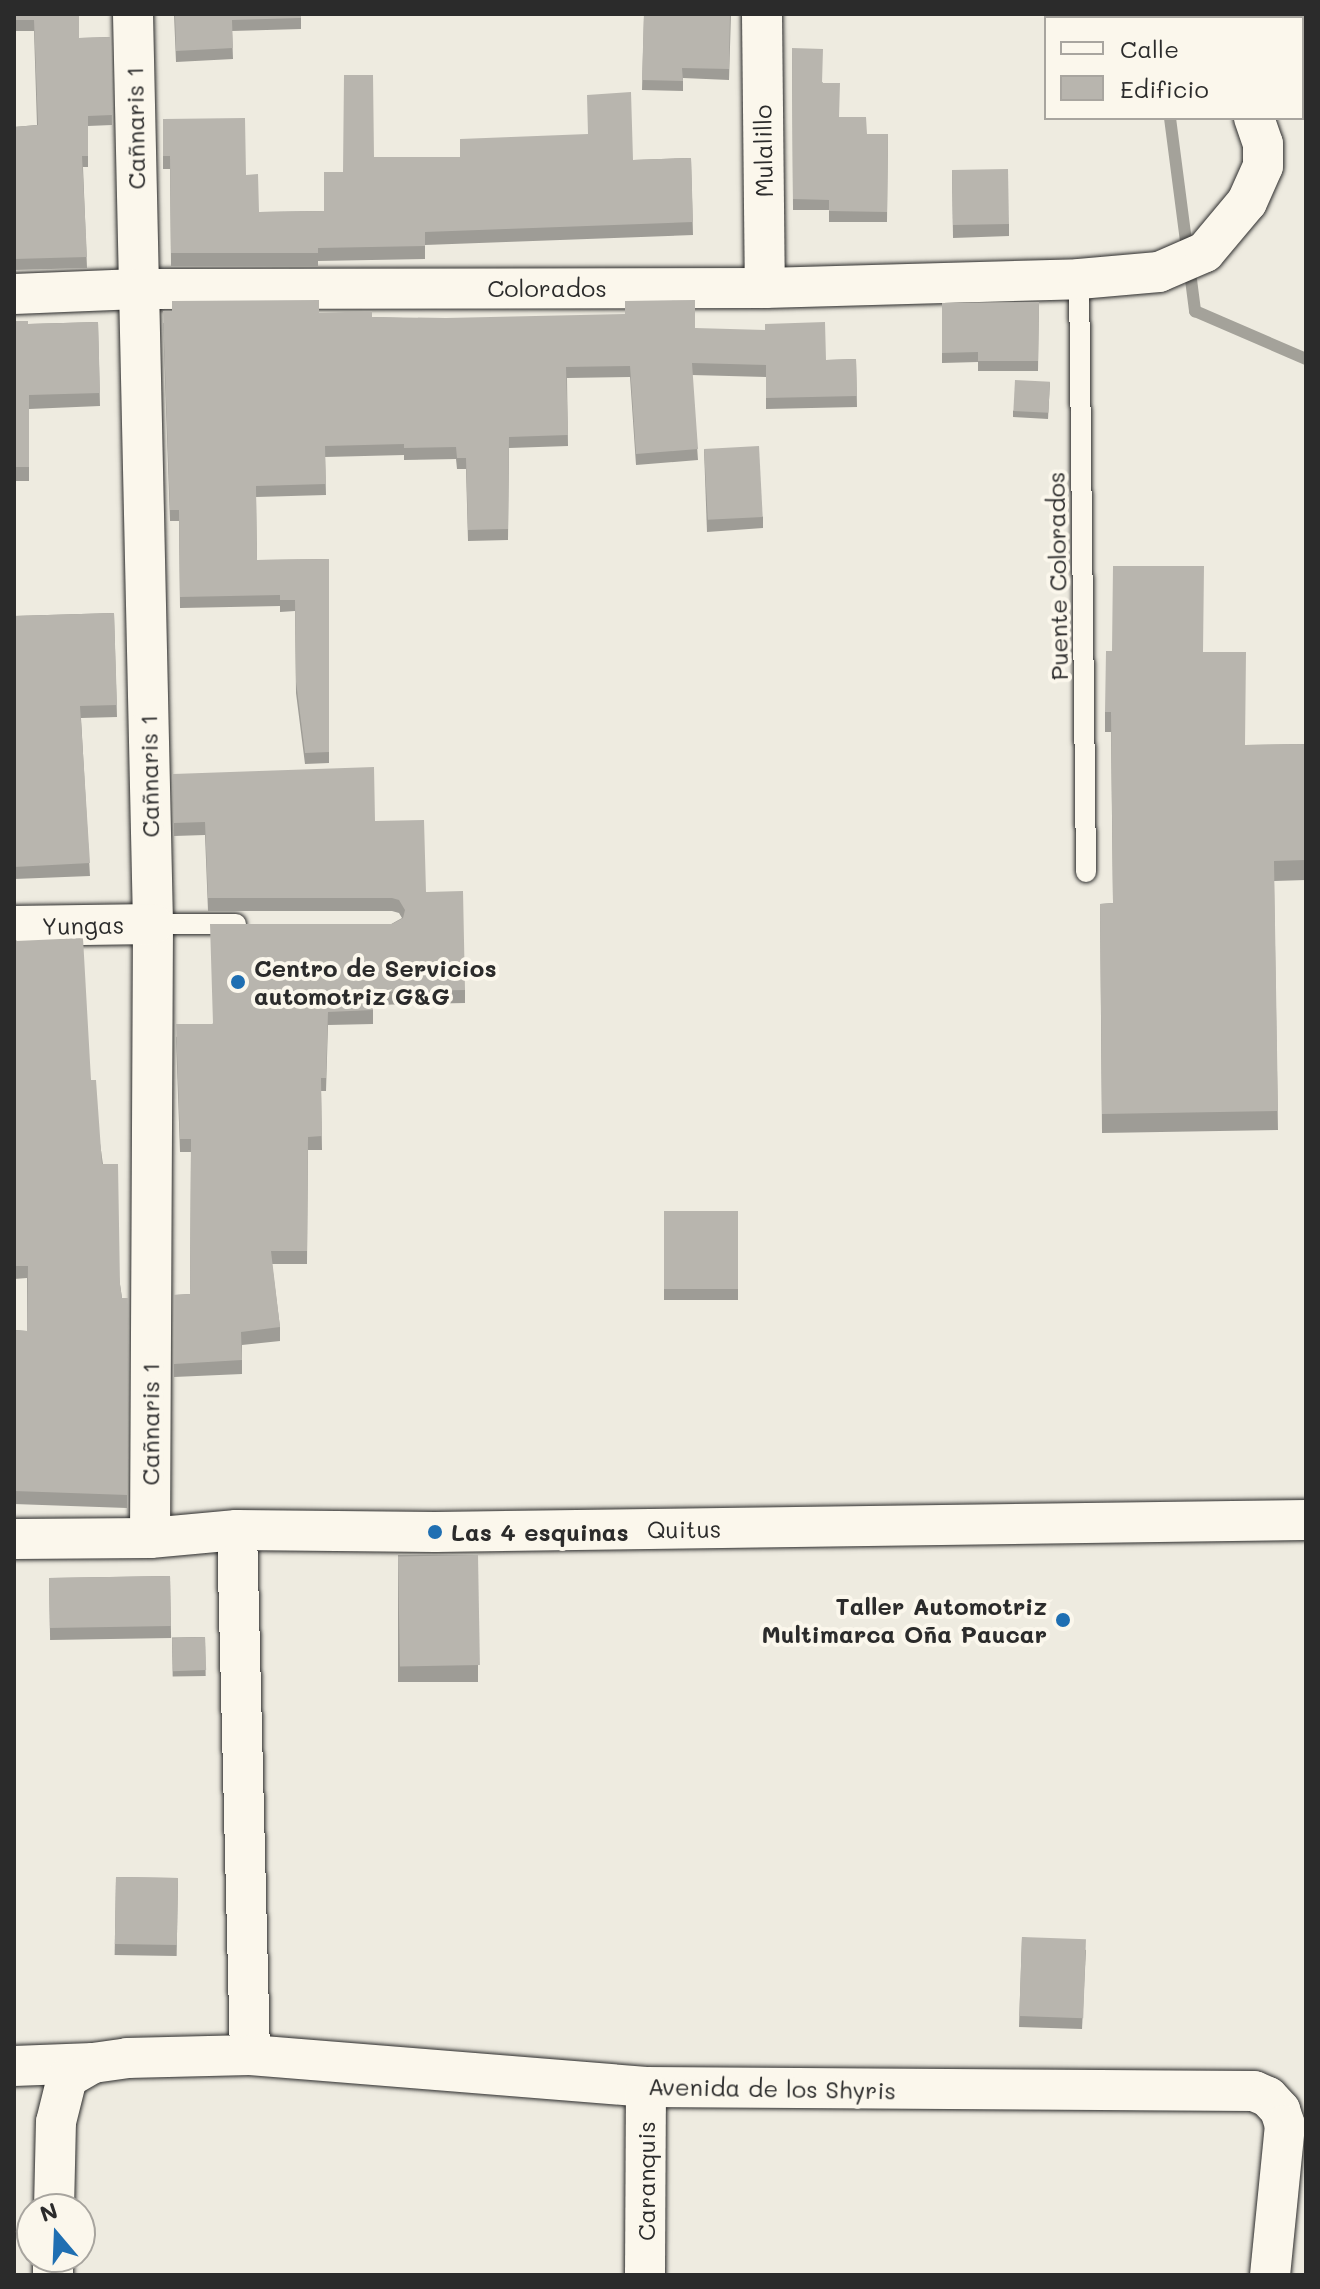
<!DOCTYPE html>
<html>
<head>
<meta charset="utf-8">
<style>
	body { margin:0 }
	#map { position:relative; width:1320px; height:2289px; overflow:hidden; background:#eeebe0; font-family:Mali,sans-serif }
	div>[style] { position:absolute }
	.stream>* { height:12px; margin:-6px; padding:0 6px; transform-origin:6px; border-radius:6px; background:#a4a29a }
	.roads { filter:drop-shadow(0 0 2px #2b2b2b) drop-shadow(0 0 2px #2b2b2b) }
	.lane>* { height:20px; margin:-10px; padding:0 10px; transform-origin:10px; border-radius:10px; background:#fbf7ec }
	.street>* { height:40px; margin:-20px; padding:0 20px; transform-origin:20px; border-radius:20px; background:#fbf7ec }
	.wall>* { inset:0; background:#9e9c96; transform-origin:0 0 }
	.building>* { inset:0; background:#b8b5ae; transform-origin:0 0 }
	.dots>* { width:22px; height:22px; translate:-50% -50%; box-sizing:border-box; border:4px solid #fbf7ec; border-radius:50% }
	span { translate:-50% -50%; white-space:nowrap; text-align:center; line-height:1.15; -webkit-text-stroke:8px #fbf7ec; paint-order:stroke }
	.street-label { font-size:24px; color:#2b2b2b }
	.poi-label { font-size:24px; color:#2b2b2b; font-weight:700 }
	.left { translate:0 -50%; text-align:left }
	.right { translate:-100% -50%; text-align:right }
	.frame { position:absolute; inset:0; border:16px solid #2b2b2b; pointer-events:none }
	.legend { position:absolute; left:1044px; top:16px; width:260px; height:104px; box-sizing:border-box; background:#fbf7ec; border:2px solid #a8a59f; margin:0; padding:10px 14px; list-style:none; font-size:24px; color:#2b2b2b }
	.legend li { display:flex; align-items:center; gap:16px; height:40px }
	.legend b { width:40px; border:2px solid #a8a59f }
	.north { position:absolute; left:16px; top:2193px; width:80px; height:80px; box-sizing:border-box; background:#fbf7ec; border:2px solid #a8a59f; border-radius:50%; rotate:341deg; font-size:22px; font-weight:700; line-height:32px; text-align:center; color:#2b2b2b }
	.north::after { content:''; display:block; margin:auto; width:28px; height:36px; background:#1f6fb2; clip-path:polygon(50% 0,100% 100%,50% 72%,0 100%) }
</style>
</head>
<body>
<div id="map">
	<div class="stream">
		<i style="left:1156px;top:14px;width:4px;rotate:76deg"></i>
		<i style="left:1170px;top:118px;width:195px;rotate:82.6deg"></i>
		<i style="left:1195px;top:311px;width:121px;rotate:23.4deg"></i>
	</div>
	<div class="roads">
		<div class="lane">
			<i style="left:1079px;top:279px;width:593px;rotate:89.32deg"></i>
			<i style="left:153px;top:924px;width:83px"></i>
		</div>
		<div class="street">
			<i style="left:133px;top:14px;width:910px;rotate:88.74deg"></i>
			<i style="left:153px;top:924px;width:614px;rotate:90.28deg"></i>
			<i style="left:762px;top:14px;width:274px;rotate:89.4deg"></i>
			<i style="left:1215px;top:14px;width:4px;rotate:76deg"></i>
			<i style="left:14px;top:294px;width:124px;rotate:-2.3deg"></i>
			<i style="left:138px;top:289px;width:627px;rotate:-0.09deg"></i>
			<i style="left:765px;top:288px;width:314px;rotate:-1.6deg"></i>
			<i style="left:1079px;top:279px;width:80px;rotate:-5deg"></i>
			<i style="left:1159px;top:272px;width:50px;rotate:-23.5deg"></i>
			<i style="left:1205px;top:252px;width:65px;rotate:-50deg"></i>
			<i style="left:1247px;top:202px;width:39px;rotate:-66deg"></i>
			<i style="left:1263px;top:166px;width:22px;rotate:-90deg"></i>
			<i style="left:1263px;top:144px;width:28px;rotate:-109deg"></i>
			<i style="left:14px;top:926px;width:139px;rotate:-0.8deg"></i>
			<i style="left:237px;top:1530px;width:525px;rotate:88.58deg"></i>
			<i style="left:14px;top:1539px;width:136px;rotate:-0.4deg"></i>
			<i style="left:150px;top:1538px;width:87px;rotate:-5.3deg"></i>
			<i style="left:237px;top:1530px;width:198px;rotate:0.6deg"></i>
			<i style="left:435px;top:1532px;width:871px;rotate:-0.79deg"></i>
			<i style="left:14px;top:2066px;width:79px;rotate:-2.2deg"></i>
			<i style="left:54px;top:2209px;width:87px;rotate:-88.7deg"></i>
			<i style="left:56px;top:2122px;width:45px;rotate:-76deg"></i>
			<i style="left:67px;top:2078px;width:30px;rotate:-30deg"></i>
			<i style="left:93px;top:2063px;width:34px;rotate:-8deg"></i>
			<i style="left:127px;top:2058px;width:123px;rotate:-1.4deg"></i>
			<i style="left:250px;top:2055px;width:397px;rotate:4.6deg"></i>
			<i style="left:646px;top:2087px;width:608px;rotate:0.38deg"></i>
			<i style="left:1254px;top:2091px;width:15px;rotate:23deg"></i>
			<i style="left:1268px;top:2097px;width:18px;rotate:47deg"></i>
			<i style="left:1280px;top:2110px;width:16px;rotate:72deg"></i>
			<i style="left:1285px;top:2125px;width:151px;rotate:95.7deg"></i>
			<i style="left:53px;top:2275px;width:18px;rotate:-90deg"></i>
			<i style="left:645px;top:2275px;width:188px;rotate:-89.7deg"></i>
		</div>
	</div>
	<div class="wall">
		<i style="clip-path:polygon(14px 14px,79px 14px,79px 38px,111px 37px,112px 125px,88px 126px,88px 167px,83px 167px,87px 268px,14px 270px,14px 127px,37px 125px,34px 31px,14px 31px)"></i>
		<i style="clip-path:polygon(174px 14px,301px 14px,301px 29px,232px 31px,233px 59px,176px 62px)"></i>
		<i style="clip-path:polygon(644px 14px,731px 14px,729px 80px,683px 78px,683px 91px,642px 90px)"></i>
		<i style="clip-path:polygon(1262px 14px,1306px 14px,1306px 25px,1302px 25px,1302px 18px,1262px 18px)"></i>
		<i style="clip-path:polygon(792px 48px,823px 83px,839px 117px,867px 134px,888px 134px,887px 222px,829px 222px,829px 210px,793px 210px)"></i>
		<i style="clip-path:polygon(163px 119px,246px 175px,259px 212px,324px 211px,343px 172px,374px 157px,633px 160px,691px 158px,693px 235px,425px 245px,425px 259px,318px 261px,318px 266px,171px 266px,170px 169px,163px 169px)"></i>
		<i style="clip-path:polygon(952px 170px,1009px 224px,1009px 236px,953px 238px)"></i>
		<i style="clip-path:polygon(1039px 302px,1038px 371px,978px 371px,978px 362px,942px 363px,942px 303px)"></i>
		<i style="clip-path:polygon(319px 313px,372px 317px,695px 328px,826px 360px,856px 359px,857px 407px,766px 409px,766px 377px,692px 375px,698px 460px,636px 465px,630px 377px,567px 378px,568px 446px,509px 448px,508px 540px,468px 541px,466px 469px,457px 469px,456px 459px,404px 460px,404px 455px,325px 457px,326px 495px,256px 497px,257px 560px,329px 559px,329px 763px,305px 764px,296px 693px,295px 611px,280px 612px,280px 606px,180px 608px,179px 521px,170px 521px,163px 323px)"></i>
		<i style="clip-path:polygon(14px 321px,28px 324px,98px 322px,100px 406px,29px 409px,29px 481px,14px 481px)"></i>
		<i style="clip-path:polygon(1050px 382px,1048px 419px,1013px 417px,1013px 411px)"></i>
		<i style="clip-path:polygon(704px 449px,763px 517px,763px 528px,707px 532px)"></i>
		<i style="clip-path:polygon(114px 613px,117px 717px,81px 718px,90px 876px,14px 879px,14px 616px)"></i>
		<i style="clip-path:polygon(1203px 652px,1245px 745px,1306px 744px,1306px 880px,1274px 881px,1278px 1130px,1102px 1133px,1100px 904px,1113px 903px,1111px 732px,1105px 732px,1105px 712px)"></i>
		<i style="clip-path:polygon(173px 774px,375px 821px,426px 892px,465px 990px,465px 1003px,373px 1005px,373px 1024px,328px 1025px,326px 1091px,321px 1091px,322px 1150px,308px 1150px,307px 1264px,272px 1264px,280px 1327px,280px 1341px,242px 1345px,242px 1374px,174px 1377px,174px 1295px,190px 1294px,191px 1152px,180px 1152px,176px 1037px,212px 1024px,402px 918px,399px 913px,392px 911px,208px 911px,205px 835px,174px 836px)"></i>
		<i style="clip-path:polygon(14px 936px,91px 1080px,122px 1298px,128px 1298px,127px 1508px,14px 1504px,14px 1330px,27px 1331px,27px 1278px,14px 1279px)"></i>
		<i style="left:738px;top:1211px;width:89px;height:74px;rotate:90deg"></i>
		<i style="left:478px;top:1555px;width:127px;height:80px;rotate:90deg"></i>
		<i style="left:170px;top:1576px;width:62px;height:121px;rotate:89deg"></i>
		<i style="left:205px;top:1637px;width:39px;height:33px;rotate:89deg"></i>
		<i style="left:116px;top:1877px;width:62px;height:78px;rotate:1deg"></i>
		<i style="clip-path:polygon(1022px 1937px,1086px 1950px,1082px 2029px,1019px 2027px)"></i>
	</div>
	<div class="building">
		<i style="clip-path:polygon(14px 14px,79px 14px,79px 38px,111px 37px,112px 115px,88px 116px,88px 156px,82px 156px,87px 257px,14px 259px,14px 127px,38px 125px,34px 20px,14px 20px)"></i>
		<i style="clip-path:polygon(175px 14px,301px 14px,301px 18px,232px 20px,233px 48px,176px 51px)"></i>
		<i style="clip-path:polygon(644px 14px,730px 14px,729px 69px,682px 68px,683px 81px,642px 80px)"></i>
		<i style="clip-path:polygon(792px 48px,823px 49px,822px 83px,840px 83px,839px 117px,866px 117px,867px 134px,888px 134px,887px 212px,829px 211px,829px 200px,793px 199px)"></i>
		<i style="clip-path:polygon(344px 75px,373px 75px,374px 157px,460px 157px,460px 139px,588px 134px,587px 95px,631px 92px,633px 160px,691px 158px,693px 222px,425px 232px,425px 246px,318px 248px,318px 253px,171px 253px,170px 156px,163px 156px,163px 119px,245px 118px,246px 175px,258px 174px,259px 212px,324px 211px,324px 172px,343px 172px)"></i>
		<i style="left:1008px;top:169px;width:55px;height:56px;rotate:89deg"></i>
		<i style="clip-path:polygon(319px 300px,319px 313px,372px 311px,372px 317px,446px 318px,625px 314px,625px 301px,695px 300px,695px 328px,765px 330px,765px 324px,825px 322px,826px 360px,856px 359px,857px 396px,766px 398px,766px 365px,692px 363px,698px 449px,636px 454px,630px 366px,566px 367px,568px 435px,509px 437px,508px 529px,468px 530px,466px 458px,457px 458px,456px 447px,404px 448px,404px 444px,325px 446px,326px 484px,256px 486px,257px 560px,329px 559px,329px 752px,305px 753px,296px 682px,295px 600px,280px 600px,280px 595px,180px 597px,179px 510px,170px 510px,163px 311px,172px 311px,172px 301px)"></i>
		<i style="clip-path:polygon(1039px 302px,1038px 361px,978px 361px,978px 352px,942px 353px,942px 303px)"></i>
		<i style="clip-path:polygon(14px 321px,28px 321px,28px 324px,98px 322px,100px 393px,29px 395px,29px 467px,14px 467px)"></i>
		<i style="left:1015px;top:380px;width:35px;height:31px;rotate:3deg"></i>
		<i style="left:759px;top:446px;width:71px;height:55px;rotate:87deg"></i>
		<i style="clip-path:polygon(1113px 566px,1204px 566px,1203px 652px,1246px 652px,1245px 745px,1306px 744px,1306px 860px,1274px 861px,1278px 1111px,1102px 1114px,1100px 904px,1113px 903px,1111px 712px,1105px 712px,1106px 651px,1112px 651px)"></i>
		<i style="clip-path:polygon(114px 613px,117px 705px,80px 706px,90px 863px,14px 867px,14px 616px)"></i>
		<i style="clip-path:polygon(374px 767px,375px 821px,424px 820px,426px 892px,463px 891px,465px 990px,373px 992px,373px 1010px,328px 1012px,326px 1078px,321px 1078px,322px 1136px,308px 1137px,307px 1251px,271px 1251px,280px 1327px,241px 1332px,242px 1360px,174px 1364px,174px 1295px,190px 1294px,191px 1139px,180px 1139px,176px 1024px,213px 1024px,210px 924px,392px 924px,403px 918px,405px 910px,399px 900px,392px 898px,208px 898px,205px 822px,174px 823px,173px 774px)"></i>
		<i style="clip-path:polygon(14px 936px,16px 936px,16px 941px,83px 938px,91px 1080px,96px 1080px,102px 1164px,118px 1164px,120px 1285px,122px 1298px,128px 1298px,127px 1495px,14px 1491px,14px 1330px,27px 1331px,28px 1266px,14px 1266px)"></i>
		<i style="left:738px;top:1211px;width:78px;height:74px;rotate:90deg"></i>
		<i style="left:478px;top:1555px;width:110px;height:80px;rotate:89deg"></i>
		<i style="left:170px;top:1576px;width:50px;height:121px;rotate:89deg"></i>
		<i style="left:205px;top:1637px;width:33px;height:33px;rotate:88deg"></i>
		<i style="left:116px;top:1877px;width:62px;height:67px;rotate:1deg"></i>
		<i style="left:1022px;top:1937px;width:64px;height:79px;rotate:2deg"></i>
	</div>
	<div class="dots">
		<i style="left:238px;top:982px;background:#1f6fb2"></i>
		<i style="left:435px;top:1532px;background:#1f6fb2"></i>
		<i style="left:1063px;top:1620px;background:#1f6fb2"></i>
	</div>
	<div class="street-label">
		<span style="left:135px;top:128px;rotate:-91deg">Cañnaris 1</span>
		<span style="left:763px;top:151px;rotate:-91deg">Mulalillo</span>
		<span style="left:547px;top:288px">Colorados</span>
		<span style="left:1057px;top:576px;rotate:-91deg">Puente Colorados</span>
		<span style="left:149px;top:776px;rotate:-91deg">Cañnaris 1</span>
		<span style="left:83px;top:925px;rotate:-1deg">Yungas</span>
		<span style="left:150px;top:1424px;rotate:-90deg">Cañnaris 1</span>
		<span style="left:684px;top:1529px;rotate:-1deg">Quitus</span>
		<span style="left:772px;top:2088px;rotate:1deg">Avenida de los Shyris</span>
		<span style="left:646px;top:2181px;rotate:-90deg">Caranquis</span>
	</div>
	<div class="poi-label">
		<span class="left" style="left:254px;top:982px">Centro de Servicios<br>automotriz G&amp;G</span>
		<span class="left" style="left:451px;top:1532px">Las 4 esquinas</span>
		<span class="right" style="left:1047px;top:1620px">Taller Automotriz<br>Multimarca Oña Paucar</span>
	</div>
	<div class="frame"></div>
	<ul class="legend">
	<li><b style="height:10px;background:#fbf7ec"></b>Calle</li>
	<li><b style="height:22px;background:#b8b5ae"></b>Edificio</li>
	</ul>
	<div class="north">N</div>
</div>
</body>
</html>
